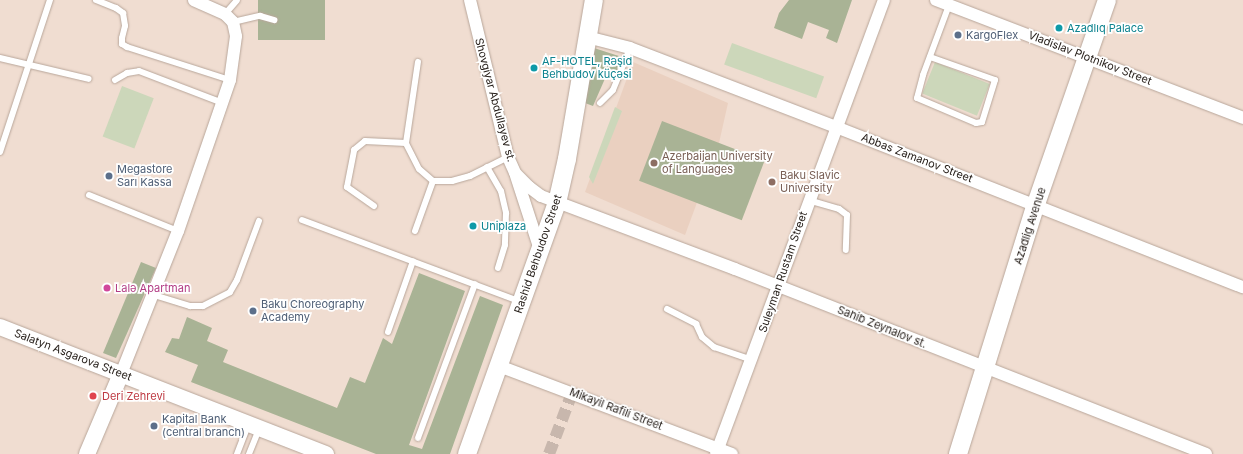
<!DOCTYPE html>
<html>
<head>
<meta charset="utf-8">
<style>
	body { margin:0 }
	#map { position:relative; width:1243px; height:454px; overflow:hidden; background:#f0ddd1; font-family:Inter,sans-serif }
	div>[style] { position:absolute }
	.built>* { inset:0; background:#ead0c0 }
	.green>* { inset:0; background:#ccd7ba; transform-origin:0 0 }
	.forest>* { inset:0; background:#a9b395; transform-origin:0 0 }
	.street-tunnel>* { height:12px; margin-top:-6px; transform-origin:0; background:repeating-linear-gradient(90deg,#c8b7ad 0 12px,transparent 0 18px) }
	.roads { filter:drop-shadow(0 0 1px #b8a69a) drop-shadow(0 0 1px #b8a69a) }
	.lane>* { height:6px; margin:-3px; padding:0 3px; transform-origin:3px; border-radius:3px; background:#fff }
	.street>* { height:12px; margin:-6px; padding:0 6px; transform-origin:6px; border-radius:6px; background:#fff }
	.secondary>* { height:16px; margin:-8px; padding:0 8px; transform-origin:8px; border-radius:8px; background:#fff }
	.primary>* { height:18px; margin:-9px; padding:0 9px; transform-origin:9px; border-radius:9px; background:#fff }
	.dots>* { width:11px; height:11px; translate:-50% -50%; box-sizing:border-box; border:2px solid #fff; border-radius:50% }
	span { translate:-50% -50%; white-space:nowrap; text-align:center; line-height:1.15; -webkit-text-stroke:3.5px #fff; paint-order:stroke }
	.culture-label { font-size:11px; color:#0d838f }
	.left { translate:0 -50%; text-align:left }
	.service-label { font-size:11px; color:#4e5e75 }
	.street-label { font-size:11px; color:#28211c }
	.education-label { font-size:11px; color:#785e54 }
	.hotel-label { font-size:11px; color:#b23c85 }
	.health-label { font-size:11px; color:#be3a42 }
</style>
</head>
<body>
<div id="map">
	<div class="built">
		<i style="clip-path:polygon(633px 62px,728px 103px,719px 143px,685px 235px,585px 192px)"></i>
	</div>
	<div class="green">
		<i style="left:732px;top:43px;width:98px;height:23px;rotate:20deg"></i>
		<i style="left:935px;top:62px;width:59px;height:34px;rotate:22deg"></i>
		<i style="left:122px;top:86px;width:34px;height:54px;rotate:21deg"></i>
		<i style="clip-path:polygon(615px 107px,622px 111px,593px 184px,589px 177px)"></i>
	</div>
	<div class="forest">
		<i style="left:258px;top:0;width:67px;height:40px"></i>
		<i style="clip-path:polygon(789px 0,852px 0,837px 43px,826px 38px,829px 30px,808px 22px,802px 39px,774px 28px,779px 13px)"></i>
		<i style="clip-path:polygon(594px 48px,622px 57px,615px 76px,607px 74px,593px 106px,585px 103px)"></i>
		<i style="left:662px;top:121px;width:110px;height:64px;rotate:21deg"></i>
		<i style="clip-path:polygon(141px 262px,156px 268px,116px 358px,103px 353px)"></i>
		<i style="clip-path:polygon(419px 273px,465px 291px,409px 445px,422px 449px,480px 296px,503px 305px,450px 454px,376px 454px,191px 382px,198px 365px,165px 352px,172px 338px,179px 339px,187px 317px,212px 328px,207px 341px,228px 350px,223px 362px,337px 408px,350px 377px,365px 383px,383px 338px,392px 344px)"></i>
	</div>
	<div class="street-tunnel">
		<i style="left:549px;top:454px;width:65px;rotate:-69.3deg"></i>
	</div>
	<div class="roads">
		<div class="lane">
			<i style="left:96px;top:0;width:22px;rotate:22deg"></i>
			<i style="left:116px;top:8px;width:9px;rotate:36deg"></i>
			<i style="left:123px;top:13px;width:13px;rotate:81deg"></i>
			<i style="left:125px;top:26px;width:12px;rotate:104deg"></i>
			<i style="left:122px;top:38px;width:6px;rotate:90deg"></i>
			<i style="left:122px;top:44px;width:6px;rotate:31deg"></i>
			<i style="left:127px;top:47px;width:108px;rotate:17.8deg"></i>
			<i style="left:225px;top:14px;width:18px;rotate:-49deg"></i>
			<i style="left:233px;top:22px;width:28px;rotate:-13deg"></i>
			<i style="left:260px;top:16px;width:15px;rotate:16deg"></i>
			<i style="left:930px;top:57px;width:69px;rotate:19.5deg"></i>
			<i style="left:995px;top:80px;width:44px;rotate:107.2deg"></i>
			<i style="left:982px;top:122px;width:6px;rotate:171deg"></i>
			<i style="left:976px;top:123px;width:64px;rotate:-157deg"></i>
			<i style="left:917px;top:98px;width:24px;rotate:-75deg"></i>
			<i style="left:923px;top:75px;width:75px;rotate:-69.6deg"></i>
			<i style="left:0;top:58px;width:91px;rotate:13.3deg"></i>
			<i style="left:115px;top:80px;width:14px;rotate:-30deg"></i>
			<i style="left:127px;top:73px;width:12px;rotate:-9deg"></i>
			<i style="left:139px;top:71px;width:90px;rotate:20.9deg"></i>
			<i style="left:600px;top:103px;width:18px;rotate:-45deg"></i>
			<i style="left:613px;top:90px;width:45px;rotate:-68deg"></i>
			<i style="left:0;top:152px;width:160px;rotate:-71.8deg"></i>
			<i style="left:487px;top:167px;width:28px;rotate:60deg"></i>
			<i style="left:501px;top:191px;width:23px;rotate:77deg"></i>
			<i style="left:506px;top:213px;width:32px;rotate:92deg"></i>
			<i style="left:505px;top:245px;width:24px;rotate:107deg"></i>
			<i style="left:433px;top:181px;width:19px"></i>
			<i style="left:452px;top:181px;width:19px;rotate:-16deg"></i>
			<i style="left:470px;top:176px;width:42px;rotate:-26.6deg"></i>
			<i style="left:89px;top:195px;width:96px;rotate:22deg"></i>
			<i style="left:808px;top:200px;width:32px;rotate:16deg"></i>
			<i style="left:839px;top:209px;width:10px;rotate:37deg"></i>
			<i style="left:847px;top:215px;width:35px;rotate:92deg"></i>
			<i style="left:374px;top:206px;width:33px;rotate:-145deg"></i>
			<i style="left:347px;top:187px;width:38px;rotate:-79deg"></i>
			<i style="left:354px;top:150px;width:14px;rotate:-39deg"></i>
			<i style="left:365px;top:141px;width:41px;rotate:2.8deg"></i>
			<i style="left:302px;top:220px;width:232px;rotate:20.5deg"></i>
			<i style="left:415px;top:231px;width:53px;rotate:-70.2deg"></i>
			<i style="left:433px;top:181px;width:18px;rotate:-139deg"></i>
			<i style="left:419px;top:169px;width:29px;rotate:-117deg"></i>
			<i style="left:406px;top:143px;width:82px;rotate:-81.6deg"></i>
			<i style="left:154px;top:295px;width:38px;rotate:17deg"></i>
			<i style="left:190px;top:306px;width:13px"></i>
			<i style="left:203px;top:306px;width:30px;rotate:-27deg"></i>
			<i style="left:230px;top:292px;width:14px;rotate:-60deg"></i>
			<i style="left:237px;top:280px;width:63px;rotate:-69.6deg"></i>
			<i style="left:667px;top:309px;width:33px;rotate:27deg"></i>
			<i style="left:696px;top:324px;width:14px;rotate:65deg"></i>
			<i style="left:702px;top:337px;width:16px;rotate:40deg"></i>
			<i style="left:714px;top:347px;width:40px;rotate:18.9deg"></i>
			<i style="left:388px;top:332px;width:75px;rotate:-70.6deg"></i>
			<i style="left:418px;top:438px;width:164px;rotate:-69.7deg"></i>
			<i style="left:237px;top:454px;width:31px;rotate:-69deg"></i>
			<i style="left:249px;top:454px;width:27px;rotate:-68deg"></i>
		</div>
		<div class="street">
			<i style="left:470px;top:0;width:162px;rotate:76.4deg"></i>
			<i style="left:508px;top:157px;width:17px;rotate:66deg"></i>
			<i style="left:515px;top:173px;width:20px;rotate:45deg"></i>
			<i style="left:529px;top:187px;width:15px;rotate:37deg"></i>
			<i style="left:541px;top:196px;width:207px;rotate:20.6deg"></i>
			<i style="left:735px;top:269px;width:506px;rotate:21.44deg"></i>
			<i style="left:936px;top:0;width:329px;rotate:21deg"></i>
			<i style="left:587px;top:37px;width:44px;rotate:14.3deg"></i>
			<i style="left:630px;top:48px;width:221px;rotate:21deg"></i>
			<i style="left:836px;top:127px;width:437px;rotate:21.5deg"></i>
			<i style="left:516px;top:176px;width:78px;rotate:72deg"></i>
			<i style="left:499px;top:366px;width:249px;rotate:20.7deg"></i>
			<i style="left:121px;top:374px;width:154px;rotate:-68.3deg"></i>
			<i style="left:178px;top:231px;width:160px;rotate:-71deg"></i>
			<i style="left:230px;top:80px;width:44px;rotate:-82.2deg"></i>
			<i style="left:236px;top:36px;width:14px;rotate:-102deg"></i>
			<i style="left:233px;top:22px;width:11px;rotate:-135deg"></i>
			<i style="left:225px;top:14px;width:34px;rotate:-156deg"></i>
			<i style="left:716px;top:454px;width:484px;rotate:-69.7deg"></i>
		</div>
		<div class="secondary">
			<i style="left:0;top:327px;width:350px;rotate:21.3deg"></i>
			<i style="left:87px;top:454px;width:87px;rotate:-67deg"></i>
		</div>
		<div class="primary">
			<i style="left:467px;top:454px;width:267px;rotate:-70.3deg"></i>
			<i style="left:557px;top:203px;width:45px;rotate:-77.2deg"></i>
			<i style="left:567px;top:159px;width:161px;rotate:-80.4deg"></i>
			<i style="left:958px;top:454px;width:262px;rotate:-72.7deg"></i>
			<i style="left:1036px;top:204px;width:216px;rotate:-70.8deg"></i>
		</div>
	</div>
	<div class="dots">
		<i style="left:1059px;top:28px;background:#0f9aa8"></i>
		<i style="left:958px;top:35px;background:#5c6f8a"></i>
		<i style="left:534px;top:68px;background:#0f9aa8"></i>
		<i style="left:654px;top:163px;background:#8d6e63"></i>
		<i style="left:109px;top:176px;background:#5c6f8a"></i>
		<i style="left:772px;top:182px;background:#8d6e63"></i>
		<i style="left:473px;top:226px;background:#0f9aa8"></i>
		<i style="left:107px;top:288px;background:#d1479c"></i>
		<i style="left:253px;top:311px;background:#5c6f8a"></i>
		<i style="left:93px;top:396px;background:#e0444e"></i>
		<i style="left:154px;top:426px;background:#5c6f8a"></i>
	</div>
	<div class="culture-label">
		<span class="left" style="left:1067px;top:28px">Azadlıq Palace</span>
		<span class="left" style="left:542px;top:68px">AF-HOTEL, Rəşid<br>Behbudov küçəsi</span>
		<span class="left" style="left:481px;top:226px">Uniplaza</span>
	</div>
	<div class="service-label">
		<span class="left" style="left:966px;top:35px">KargoFlex</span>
		<span class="left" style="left:117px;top:176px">Megastore<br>Sarı Kassa</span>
		<span class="left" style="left:261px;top:311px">Baku Choreography<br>Academy</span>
		<span class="left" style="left:162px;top:426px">Kapital Bank<br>(central branch)</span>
	</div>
	<div class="street-label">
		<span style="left:1090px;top:58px;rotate:21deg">Vladislav Plotnikov Street</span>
		<span style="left:495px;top:100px;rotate:75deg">Shovgiyar Abdullayev st.</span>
		<span style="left:917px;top:158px;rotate:21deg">Abbas Zamanov Street</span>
		<span style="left:1030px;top:226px;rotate:-72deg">Azadlig Avenue</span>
		<span style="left:538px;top:254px;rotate:-71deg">Rashid Behbudov Street</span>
		<span style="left:783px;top:272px;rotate:-71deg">Suleyman Rustam Street</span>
		<span style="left:882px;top:327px;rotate:22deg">Sahib Zeynalov st.</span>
		<span style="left:73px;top:355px;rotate:21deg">Salatyn Asgarova Street</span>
		<span style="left:616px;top:409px;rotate:21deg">Mikayil Rafili Street</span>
	</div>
	<div class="education-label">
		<span class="left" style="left:662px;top:163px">Azerbaijan University<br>of Languages</span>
		<span class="left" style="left:780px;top:182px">Baku Slavic<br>University</span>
	</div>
	<div class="hotel-label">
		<span class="left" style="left:115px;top:288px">Lalә Apartman</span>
	</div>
	<div class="health-label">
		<span class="left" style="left:102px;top:396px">Deri Zehrevi</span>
	</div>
</div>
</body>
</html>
